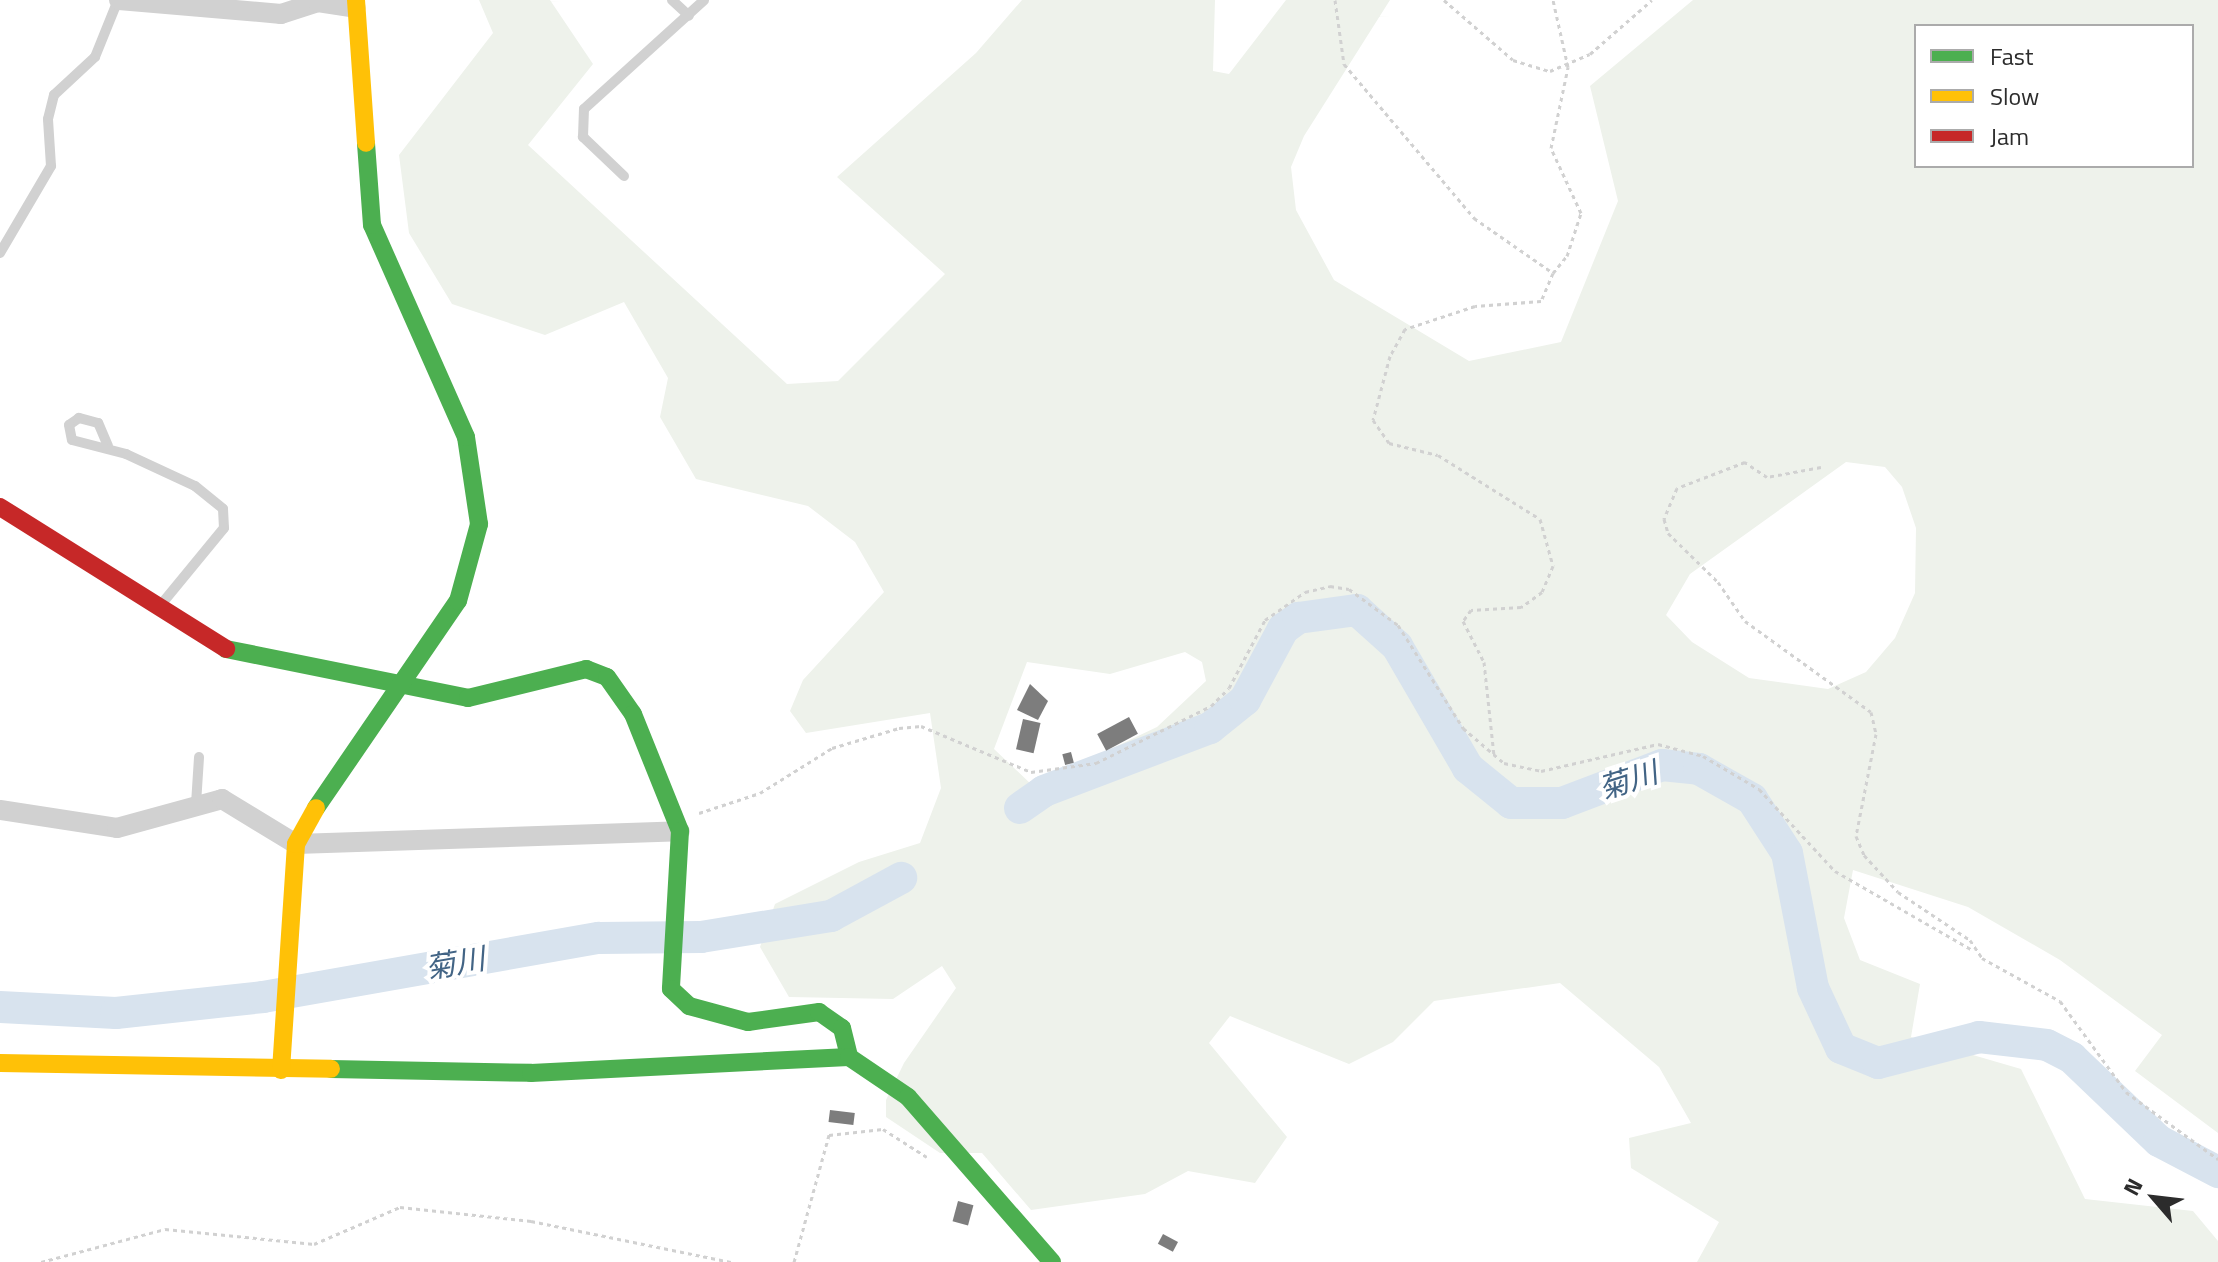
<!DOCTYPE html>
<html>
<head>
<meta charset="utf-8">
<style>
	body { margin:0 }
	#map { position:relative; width:2218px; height:1262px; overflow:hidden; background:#fff; font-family:"Titillium Web","Noto Sans JP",sans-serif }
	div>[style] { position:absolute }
	.green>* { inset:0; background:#eef2eb }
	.river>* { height:32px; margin:-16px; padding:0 16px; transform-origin:16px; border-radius:16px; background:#d8e3ee }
	.building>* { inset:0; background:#7d7d7d; transform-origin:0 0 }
	.path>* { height:3px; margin-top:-1.5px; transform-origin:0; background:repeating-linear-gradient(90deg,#d1d1d1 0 4px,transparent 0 8px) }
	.lane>* { height:10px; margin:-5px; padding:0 5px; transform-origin:5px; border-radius:5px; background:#d1d1d1 }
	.street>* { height:20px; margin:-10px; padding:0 10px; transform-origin:10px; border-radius:10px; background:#d1d1d1 }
	.fast>* { height:18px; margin:-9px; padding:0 9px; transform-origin:9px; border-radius:9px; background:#4caf50 }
	.slow>* { height:18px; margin:-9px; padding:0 9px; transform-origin:9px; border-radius:9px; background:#ffc107 }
	.jam>* { height:18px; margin:-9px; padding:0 9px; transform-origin:9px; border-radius:9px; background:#c62828 }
	span { translate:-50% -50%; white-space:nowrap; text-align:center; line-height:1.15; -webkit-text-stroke:8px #fff; paint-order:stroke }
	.water-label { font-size:30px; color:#426485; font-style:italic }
	.legend { position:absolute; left:1914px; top:24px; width:280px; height:144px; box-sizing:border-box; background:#fff; border:2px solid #ababab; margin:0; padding:10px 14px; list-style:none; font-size:24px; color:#2c2c2c }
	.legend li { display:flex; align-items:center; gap:16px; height:40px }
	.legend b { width:40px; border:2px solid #ababab }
	.north { position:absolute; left:2114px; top:1158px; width:80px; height:80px; -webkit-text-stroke:6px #fff; paint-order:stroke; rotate:298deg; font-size:22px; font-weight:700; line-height:32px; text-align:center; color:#2c2c2c }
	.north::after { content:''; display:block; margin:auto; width:28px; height:36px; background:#2c2c2c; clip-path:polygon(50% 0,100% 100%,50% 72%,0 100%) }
</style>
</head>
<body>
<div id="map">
	<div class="green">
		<i style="clip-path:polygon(evenodd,479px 0,550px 0,593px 64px,528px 145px,787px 384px,838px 381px,945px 274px,837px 177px,976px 53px,1022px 0,1215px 0,1213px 71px,1229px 74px,1286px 0,1390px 0,1304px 136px,1291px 167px,1296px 210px,1334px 280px,1469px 361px,1561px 342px,1618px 201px,1590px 86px,1693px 0,2218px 0,2218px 1133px,2135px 1071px,2162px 1035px,2060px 960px,1968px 907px,1853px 870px,1844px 918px,1860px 960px,1920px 984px,1911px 1037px,2021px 1069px,2085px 1199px,2193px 1211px,2218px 1241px,2218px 1262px,1697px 1262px,1719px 1222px,1631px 1168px,1629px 1138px,1691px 1123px,1659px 1067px,1560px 983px,1434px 1001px,1393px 1042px,1349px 1064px,1230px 1016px,1209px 1043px,1287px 1137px,1255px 1183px,1188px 1171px,1145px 1194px,1031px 1210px,982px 1153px,940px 1153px,886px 1117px,886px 1100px,904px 1063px,956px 988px,942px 966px,893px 999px,789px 997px,760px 947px,775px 904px,859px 862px,920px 843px,941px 788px,930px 713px,806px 733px,790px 711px,803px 680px,884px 592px,855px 542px,808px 506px,696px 479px,660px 417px,668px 378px,624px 302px,545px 335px,452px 304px,409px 233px,399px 155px,493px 33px,479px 0,1916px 26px,2192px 26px,2192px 166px,1916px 166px,1916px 26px,479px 0,1846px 462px,1885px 467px,1902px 487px,1916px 528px,1915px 593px,1895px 638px,1866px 672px,1828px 689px,1749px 678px,1692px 642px,1666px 615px,1690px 574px,1846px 462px,479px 0,1185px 652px,1202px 662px,1206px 681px,1157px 727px,1033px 786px,994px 749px,1027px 662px,1110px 674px,1185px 652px)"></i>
	</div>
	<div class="river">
		<i style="left:1020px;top:808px;width:29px;rotate:-35deg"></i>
		<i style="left:1044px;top:791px;width:178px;rotate:-20.8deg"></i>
		<i style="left:1210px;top:728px;width:45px;rotate:-38.7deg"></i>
		<i style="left:1245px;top:700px;width:81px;rotate:-61.8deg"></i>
		<i style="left:1283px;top:629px;width:19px;rotate:-36deg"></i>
		<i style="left:1298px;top:618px;width:60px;rotate:-7.7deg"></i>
		<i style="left:1357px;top:610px;width:54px;rotate:42deg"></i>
		<i style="left:1397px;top:646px;width:141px;rotate:59.8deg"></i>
		<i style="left:1468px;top:768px;width:55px;rotate:39.1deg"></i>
		<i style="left:1511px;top:803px;width:51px"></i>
		<i style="left:1562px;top:803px;width:107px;rotate:-20.8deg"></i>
		<i style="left:1662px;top:765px;width:37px;rotate:6deg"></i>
		<i style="left:1699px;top:769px;width:61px;rotate:29.5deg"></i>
		<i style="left:1752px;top:799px;width:64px;rotate:57.1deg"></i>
		<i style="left:1787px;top:853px;width:137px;rotate:79.1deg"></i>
		<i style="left:1813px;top:988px;width:66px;rotate:65deg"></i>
		<i style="left:1841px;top:1048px;width:40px;rotate:22deg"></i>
		<i style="left:1878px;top:1063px;width:104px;rotate:-14.4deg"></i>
		<i style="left:1979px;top:1037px;width:68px;rotate:6.7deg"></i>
		<i style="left:2047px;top:1045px;width:28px;rotate:27deg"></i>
		<i style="left:2072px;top:1058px;width:120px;rotate:43.7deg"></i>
		<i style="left:2159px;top:1141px;width:67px;rotate:27.7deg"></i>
		<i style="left:0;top:1007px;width:116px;rotate:3deg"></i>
		<i style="left:116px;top:1013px;width:148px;rotate:-6.2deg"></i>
		<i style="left:263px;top:997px;width:341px;rotate:-10deg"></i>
		<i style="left:599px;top:938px;width:102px;rotate:-0.6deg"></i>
		<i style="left:701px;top:937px;width:132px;rotate:-9.2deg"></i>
		<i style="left:831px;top:916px;width:80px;rotate:-28.5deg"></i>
	</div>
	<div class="building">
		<i style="clip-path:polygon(1030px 684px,1048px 701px,1038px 720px,1017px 710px)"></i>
		<i style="left:1129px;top:717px;width:19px;height:36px;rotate:62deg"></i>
		<i style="left:1023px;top:719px;width:18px;height:31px;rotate:13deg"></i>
		<i style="left:1071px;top:752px;width:11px;height:9px;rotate:75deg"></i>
		<i style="left:830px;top:1110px;width:25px;height:12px;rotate:7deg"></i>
		<i style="left:958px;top:1201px;width:16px;height:21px;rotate:15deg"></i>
		<i style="left:1163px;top:1234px;width:17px;height:11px;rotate:28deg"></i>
	</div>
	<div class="path">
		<i style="left:1335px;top:0;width:65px;rotate:82deg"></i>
		<i style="left:1344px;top:64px;width:202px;rotate:49.8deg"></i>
		<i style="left:1474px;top:218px;width:96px;rotate:34.8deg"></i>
		<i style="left:1553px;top:273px;width:30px;rotate:113deg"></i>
		<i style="left:1541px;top:301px;width:66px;rotate:175.7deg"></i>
		<i style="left:1475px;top:306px;width:74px;rotate:161.8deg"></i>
		<i style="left:1405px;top:329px;width:31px;rotate:119deg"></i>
		<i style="left:1390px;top:356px;width:66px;rotate:104.9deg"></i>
		<i style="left:1373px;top:420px;width:28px;rotate:55deg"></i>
		<i style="left:1389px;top:443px;width:50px;rotate:13.8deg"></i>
		<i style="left:1438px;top:455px;width:120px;rotate:32.1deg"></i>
		<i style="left:1540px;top:519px;width:49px;rotate:74.5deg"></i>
		<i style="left:1553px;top:566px;width:28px;rotate:113deg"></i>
		<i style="left:1542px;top:592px;width:26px;rotate:144deg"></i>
		<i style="left:1521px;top:607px;width:50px;rotate:176.6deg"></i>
		<i style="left:1471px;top:610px;width:14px;rotate:126deg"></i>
		<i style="left:1463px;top:621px;width:46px;rotate:62.9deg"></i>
		<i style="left:1484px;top:662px;width:95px;rotate:83.9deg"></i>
		<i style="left:1444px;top:0;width:91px;rotate:41deg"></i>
		<i style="left:1513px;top:60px;width:39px;rotate:17deg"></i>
		<i style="left:1550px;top:71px;width:43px;rotate:-23deg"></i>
		<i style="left:1590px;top:54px;width:82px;rotate:-41.1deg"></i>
		<i style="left:1553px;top:273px;width:22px;rotate:-51deg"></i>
		<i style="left:1567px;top:256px;width:45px;rotate:-72deg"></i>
		<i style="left:1581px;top:213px;width:72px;rotate:-114.8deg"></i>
		<i style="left:1551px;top:148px;width:83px;rotate:-78.1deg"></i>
		<i style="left:1568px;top:67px;width:69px;rotate:-102.6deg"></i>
		<i style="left:1821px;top:467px;width:55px;rotate:169.5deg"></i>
		<i style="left:1767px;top:477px;width:27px;rotate:-146deg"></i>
		<i style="left:1745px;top:462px;width:73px;rotate:159.1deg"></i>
		<i style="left:1677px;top:488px;width:34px;rotate:113deg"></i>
		<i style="left:1664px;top:519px;width:15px;rotate:74deg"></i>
		<i style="left:1668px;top:533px;width:70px;rotate:44.4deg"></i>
		<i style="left:1718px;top:582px;width:47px;rotate:55.3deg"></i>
		<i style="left:1745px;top:621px;width:155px;rotate:35.8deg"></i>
		<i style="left:1871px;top:712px;width:23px;rotate:77deg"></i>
		<i style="left:1876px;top:734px;width:104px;rotate:101.1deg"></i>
		<i style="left:1856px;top:836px;width:21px;rotate:67deg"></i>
		<i style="left:1864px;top:855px;width:50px;rotate:47.4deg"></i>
		<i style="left:1898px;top:892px;width:87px;rotate:33.7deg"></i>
		<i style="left:1970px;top:940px;width:22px;rotate:56deg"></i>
		<i style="left:1982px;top:958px;width:89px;rotate:28.9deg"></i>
		<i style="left:2060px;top:1001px;width:112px;rotate:54deg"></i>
		<i style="left:2126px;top:1092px;width:114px;rotate:36.1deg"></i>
		<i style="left:699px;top:813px;width:64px;rotate:-18.2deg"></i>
		<i style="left:760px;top:793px;width:85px;rotate:-32deg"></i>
		<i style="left:832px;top:748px;width:70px;rotate:-16.6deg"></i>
		<i style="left:899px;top:728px;width:22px;rotate:-5deg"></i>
		<i style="left:921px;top:726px;width:119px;rotate:22.7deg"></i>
		<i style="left:1031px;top:772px;width:66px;rotate:-7.9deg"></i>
		<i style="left:1096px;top:763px;width:128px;rotate:-26.4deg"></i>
		<i style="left:1211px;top:706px;width:25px;rotate:-45deg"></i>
		<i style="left:1229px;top:688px;width:77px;rotate:-62.1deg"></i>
		<i style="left:1265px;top:620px;width:49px;rotate:-35deg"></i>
		<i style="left:1305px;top:592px;width:26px;rotate:-13deg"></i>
		<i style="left:1330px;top:586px;width:19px;rotate:9deg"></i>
		<i style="left:1349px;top:589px;width:61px;rotate:36.3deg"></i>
		<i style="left:1398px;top:625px;width:122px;rotate:57.7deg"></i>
		<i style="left:1463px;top:728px;width:54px;rotate:40.5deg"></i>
		<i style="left:1504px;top:763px;width:38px;rotate:12deg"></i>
		<i style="left:1541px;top:771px;width:120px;rotate:-13deg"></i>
		<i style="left:1658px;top:744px;width:47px;rotate:14.9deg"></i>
		<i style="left:1703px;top:756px;width:65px;rotate:30.5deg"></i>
		<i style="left:1759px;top:789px;width:112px;rotate:47.2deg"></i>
		<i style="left:1835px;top:871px;width:160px;rotate:29.9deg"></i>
		<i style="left:41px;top:1262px;width:128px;rotate:-14.9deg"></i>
		<i style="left:165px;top:1229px;width:150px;rotate:5.7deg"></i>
		<i style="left:314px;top:1244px;width:94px;rotate:-23.3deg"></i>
		<i style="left:400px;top:1207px;width:132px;rotate:6.1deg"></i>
		<i style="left:531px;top:1221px;width:204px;rotate:11.6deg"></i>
		<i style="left:794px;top:1262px;width:132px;rotate:-74.6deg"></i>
		<i style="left:829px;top:1135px;width:54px;rotate:-6.3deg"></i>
		<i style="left:883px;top:1129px;width:52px;rotate:32.5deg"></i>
	</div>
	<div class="lane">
		<i style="left:672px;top:0;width:23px;rotate:43deg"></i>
		<i style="left:624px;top:176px;width:57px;rotate:-136.4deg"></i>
		<i style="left:583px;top:137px;width:28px;rotate:-88deg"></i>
		<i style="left:584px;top:109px;width:162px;rotate:-42.2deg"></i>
		<i style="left:0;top:253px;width:101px;rotate:-59.6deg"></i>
		<i style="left:51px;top:166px;width:47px;rotate:-93.7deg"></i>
		<i style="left:48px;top:119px;width:25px;rotate:-76deg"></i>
		<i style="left:54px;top:95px;width:56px;rotate:-42.8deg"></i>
		<i style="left:95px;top:57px;width:61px;rotate:-68deg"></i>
		<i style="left:108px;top:446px;width:25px;rotate:-113deg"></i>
		<i style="left:98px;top:423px;width:20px;rotate:-165deg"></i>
		<i style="left:79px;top:418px;width:12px;rotate:145deg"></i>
		<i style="left:69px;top:425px;width:15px;rotate:79deg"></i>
		<i style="left:72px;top:440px;width:56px;rotate:14.5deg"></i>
		<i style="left:126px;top:454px;width:76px;rotate:24.9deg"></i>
		<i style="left:195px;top:486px;width:36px;rotate:39deg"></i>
		<i style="left:223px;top:509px;width:19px;rotate:87deg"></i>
		<i style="left:224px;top:528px;width:101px;rotate:129.4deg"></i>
		<i style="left:196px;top:804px;width:47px;rotate:-86.3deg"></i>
	</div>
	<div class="street">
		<i style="left:119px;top:0;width:163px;rotate:4.9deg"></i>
		<i style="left:281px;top:14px;width:39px;rotate:-18deg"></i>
		<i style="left:318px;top:2px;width:38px;rotate:9deg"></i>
		<i style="left:0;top:810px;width:118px;rotate:8.7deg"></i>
		<i style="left:117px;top:828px;width:109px;rotate:-15.4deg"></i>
		<i style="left:222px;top:799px;width:87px;rotate:31.3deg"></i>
		<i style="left:296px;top:844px;width:384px;rotate:-1.9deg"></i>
	</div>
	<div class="fast">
		<i style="left:226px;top:649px;width:247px;rotate:11.4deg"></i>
		<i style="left:468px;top:698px;width:122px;rotate:-13.8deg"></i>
		<i style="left:586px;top:669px;width:22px;rotate:21deg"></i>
		<i style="left:607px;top:677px;width:45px;rotate:54.9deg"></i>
		<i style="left:633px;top:714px;width:126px;rotate:68.1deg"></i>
		<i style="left:680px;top:831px;width:158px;rotate:93.3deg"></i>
		<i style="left:671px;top:989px;width:25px;rotate:43deg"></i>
		<i style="left:689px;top:1006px;width:61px;rotate:15.2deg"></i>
		<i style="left:748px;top:1022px;width:72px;rotate:-8deg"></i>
		<i style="left:819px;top:1012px;width:28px;rotate:35deg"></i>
		<i style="left:842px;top:1028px;width:30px;rotate:76deg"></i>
		<i style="left:316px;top:808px;width:251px;rotate:-55.6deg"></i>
		<i style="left:458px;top:601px;width:80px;rotate:-74.7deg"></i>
		<i style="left:479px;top:524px;width:88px;rotate:-98.5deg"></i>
		<i style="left:466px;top:437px;width:232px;rotate:-113.9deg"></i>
		<i style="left:372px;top:225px;width:82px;rotate:-94.2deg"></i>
		<i style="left:331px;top:1069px;width:200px;rotate:1.1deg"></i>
		<i style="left:531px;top:1073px;width:318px;rotate:-2.9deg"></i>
		<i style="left:849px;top:1057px;width:71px;rotate:34.1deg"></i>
		<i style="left:908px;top:1097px;width:219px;rotate:48.9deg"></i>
	</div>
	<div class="slow">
		<i style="left:356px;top:0;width:143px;rotate:86deg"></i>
		<i style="left:0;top:1063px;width:331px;rotate:1deg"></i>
		<i style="left:281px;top:1070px;width:226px;rotate:-86.2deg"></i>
		<i style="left:296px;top:844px;width:41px;rotate:-60.9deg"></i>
	</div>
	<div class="jam">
		<i style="left:0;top:507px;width:267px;rotate:32.1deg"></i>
	</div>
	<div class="water-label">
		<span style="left:1628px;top:780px;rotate:-18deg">菊川</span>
		<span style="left:455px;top:963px;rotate:-10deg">菊川</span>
	</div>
	<ul class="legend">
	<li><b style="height:10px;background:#4caf50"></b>Fast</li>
	<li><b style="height:10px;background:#ffc107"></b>Slow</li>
	<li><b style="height:10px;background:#c62828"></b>Jam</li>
	</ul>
	<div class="north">N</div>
</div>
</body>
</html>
